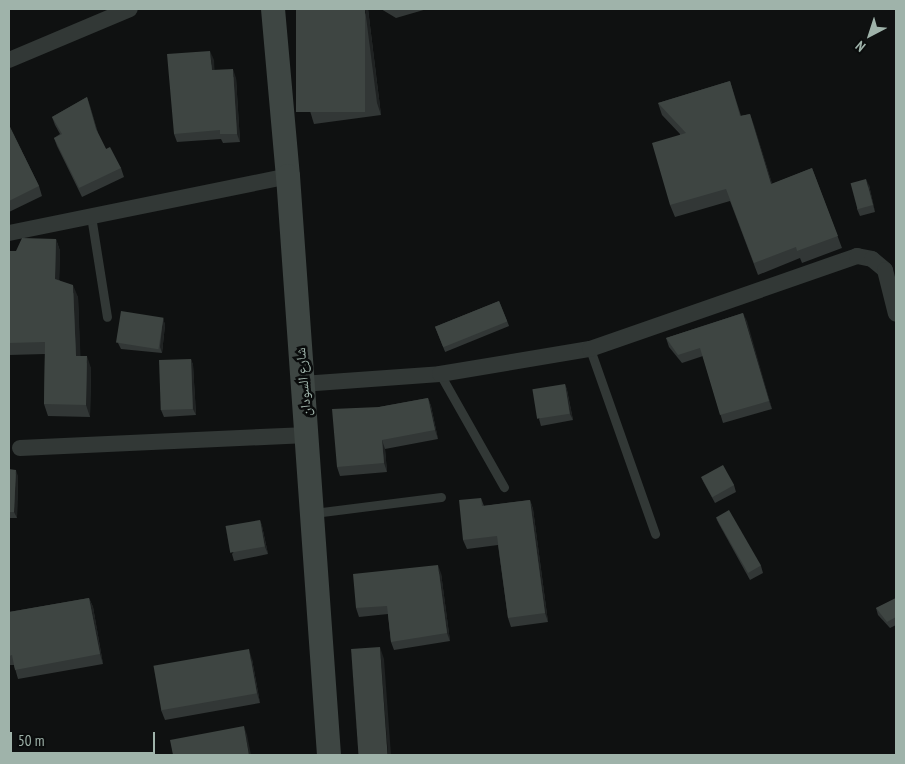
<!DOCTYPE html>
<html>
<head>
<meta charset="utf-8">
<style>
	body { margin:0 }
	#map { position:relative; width:905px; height:764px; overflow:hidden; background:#0f1111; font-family:"PT Sans Narrow","Noto Naskh Arabic",sans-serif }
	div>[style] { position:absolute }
	.lane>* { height:9px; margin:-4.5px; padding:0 4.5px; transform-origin:4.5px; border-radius:4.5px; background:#323836 }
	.street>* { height:16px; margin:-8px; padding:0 8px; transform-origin:8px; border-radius:8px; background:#323836 }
	.secondary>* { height:24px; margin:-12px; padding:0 12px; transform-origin:12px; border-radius:12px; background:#3e4643 }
	.wall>* { inset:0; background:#323736; transform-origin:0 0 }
	.shaded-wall>* { inset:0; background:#1f2222 }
	.building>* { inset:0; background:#3e4542; transform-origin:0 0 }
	span { translate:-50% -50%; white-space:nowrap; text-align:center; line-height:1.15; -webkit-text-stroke:5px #0a0c0c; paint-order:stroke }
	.street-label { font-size:14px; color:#9fb3aa }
	.frame { position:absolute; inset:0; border:10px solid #9fb3aa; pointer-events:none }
	.north { position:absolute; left:845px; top:10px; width:50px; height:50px; -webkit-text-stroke:4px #0a0c0c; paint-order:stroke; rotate:220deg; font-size:14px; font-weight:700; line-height:20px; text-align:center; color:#9fb3aa }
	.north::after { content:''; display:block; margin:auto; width:18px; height:22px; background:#9fb3aa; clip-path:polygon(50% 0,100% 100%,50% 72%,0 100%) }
	.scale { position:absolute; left:10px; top:732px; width:145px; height:22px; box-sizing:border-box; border:2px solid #9fb3aa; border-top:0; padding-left:6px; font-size:15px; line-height:18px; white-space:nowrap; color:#9fb3aa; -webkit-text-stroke:4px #0a0c0c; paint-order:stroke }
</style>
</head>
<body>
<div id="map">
	<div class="lane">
		<i style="left:91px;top:216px;width:102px;rotate:81deg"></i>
		<i style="left:590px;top:349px;width:196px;rotate:70.6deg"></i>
		<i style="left:440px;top:374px;width:130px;rotate:60.5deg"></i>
		<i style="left:314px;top:513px;width:128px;rotate:-7.2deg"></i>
	</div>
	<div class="street">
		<i style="left:9px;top:60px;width:131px;rotate:-22.9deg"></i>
		<i style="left:9px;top:233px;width:285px;rotate:-11.5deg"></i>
		<i style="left:302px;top:384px;width:138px;rotate:-4.1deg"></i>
		<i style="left:440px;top:374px;width:152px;rotate:-9.5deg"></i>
		<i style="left:590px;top:349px;width:283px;rotate:-19.2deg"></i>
		<i style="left:857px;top:256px;width:15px;rotate:11deg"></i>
		<i style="left:872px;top:259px;width:17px;rotate:40deg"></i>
		<i style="left:885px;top:270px;width:45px;rotate:76deg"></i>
		<i style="left:20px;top:448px;width:288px;rotate:-2.6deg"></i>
	</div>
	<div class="secondary">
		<i style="left:273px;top:9px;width:168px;rotate:84.9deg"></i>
		<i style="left:288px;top:176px;width:580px;rotate:85.95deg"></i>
	</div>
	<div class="wall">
		<i style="clip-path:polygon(368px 9px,381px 115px,314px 124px,310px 111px)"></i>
		<i style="clip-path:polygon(381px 9px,427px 9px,396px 18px)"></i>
		<i style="clip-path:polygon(214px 60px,214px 70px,236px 78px,240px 142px,223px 143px,221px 139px,177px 142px,174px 134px)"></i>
		<i style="clip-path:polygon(730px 81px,741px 116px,750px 114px,772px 184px,812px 168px,842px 248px,802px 263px,800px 258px,758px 275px,730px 201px,675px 217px,670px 205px,680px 134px,662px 115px,658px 103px)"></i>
		<i style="clip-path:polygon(87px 97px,90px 106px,98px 133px,106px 149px,121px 168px,124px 177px,82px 197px,57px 146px,54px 138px,60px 134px,55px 125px,52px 117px)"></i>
		<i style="clip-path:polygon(9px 125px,39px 186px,42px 196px,9px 212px)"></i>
		<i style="clip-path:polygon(869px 185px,875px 212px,860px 216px,857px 209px)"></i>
		<i style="clip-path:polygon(56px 239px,60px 251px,59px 280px,78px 297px,80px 356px,91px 368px,90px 417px,48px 416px,44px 404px,45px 354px,9px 355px,9px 251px,16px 251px)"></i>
		<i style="left:499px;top:301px;width:27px;height:69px;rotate:68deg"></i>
		<i style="clip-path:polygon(743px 313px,772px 409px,723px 423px,703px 356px,682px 363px,669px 347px,666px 338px)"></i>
		<i style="clip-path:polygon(163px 318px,165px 325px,162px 353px,121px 349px,118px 343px)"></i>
		<i style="clip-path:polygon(191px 359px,193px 365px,196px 415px,164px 417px,161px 410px)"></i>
		<i style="clip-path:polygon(565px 384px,567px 390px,573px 420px,541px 426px,539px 419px)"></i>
		<i style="clip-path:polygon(428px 398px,431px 406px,438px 439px,385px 449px,387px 472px,340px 476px,337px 467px,379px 407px)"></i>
		<i style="clip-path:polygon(9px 469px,18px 476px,17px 518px,9px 518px)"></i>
		<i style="clip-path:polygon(701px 477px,734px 485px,736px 492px,715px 503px,704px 483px)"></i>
		<i style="clip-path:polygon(481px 498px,484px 506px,530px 500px,533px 509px,548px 622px,511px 627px,508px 618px,498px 545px,467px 549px,463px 540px)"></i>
		<i style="clip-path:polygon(716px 518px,761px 566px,763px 573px,750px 580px,719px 524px)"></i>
		<i style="clip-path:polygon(260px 520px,262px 526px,268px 554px,234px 561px,232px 554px)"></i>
		<i style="clip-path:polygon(441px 573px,450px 641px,394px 650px,391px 642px,388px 614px,359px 617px,356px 608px)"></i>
		<i style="clip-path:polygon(89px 598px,93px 607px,103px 664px,18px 679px,14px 665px,9px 665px,9px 612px)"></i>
		<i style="clip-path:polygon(896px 598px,896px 625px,890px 628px,878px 615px,876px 608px)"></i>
		<i style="clip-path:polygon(252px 659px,260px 703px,165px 720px,161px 710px)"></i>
	</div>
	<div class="shaded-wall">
		<i style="clip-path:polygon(365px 9px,368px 9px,381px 115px,377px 103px)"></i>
		<i style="clip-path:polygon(210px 51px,214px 60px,215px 79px,212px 70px)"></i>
		<i style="clip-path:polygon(233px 69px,236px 78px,240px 142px,237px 134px)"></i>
		<i style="clip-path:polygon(87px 97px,90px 106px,99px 138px,96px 129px)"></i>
		<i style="clip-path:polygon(750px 114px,754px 125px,776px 196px,771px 184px)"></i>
		<i style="clip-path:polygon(866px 179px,869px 185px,875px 212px,873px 205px)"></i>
		<i style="clip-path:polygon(56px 239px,60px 251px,59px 291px,55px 279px)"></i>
		<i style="clip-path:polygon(73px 285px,78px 297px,81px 368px,76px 356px)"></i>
		<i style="clip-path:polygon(743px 313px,747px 321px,772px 409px,769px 401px)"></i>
		<i style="clip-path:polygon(163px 318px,165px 325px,162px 353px,160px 347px)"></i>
		<i style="clip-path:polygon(87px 356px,91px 368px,90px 417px,86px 405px)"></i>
		<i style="clip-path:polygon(191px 359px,193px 365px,196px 415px,193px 409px)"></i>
		<i style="clip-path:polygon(565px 384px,567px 390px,573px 420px,570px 414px)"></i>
		<i style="clip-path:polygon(428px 398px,431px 406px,438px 439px,435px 430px)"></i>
		<i style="clip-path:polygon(382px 440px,385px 449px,387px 472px,384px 463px)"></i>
		<i style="clip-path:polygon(16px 470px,18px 476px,17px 518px,14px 512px)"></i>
		<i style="clip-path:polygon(530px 500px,533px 509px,548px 622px,545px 613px)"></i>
		<i style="clip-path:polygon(260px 520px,262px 526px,268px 554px,265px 547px)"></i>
		<i style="clip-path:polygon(438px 565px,441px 573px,450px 641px,447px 633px)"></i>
		<i style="clip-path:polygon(89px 598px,93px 607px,103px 664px,100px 654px)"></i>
		<i style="clip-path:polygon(380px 647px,384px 659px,391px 755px,388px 755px)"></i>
		<i style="clip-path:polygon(249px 649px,252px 659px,260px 703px,257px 693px)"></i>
		<i style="clip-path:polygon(244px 726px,247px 735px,251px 755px,249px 755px)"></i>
	</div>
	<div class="building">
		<i style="left:296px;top:9px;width:69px;height:103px"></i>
		<i style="clip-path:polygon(210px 51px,212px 70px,233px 69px,237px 134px,220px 134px,220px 130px,174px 134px,167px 54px)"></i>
		<i style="clip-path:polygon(730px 81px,740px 116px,750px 114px,771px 184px,812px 168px,838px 236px,797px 251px,796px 247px,754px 263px,726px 189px,670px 205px,652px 143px,686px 133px,658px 103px)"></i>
		<i style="clip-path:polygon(87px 97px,96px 129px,106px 149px,110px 147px,121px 168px,79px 188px,54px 138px,62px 134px,52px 117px)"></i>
		<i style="clip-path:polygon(9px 125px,39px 186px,9px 201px)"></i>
		<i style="left:866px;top:179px;width:27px;height:16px;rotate:75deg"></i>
		<i style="clip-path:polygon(22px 238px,56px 239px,55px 279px,73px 285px,76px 356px,87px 356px,86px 405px,44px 404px,45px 342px,9px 343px,9px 251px,16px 251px)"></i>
		<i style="left:499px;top:301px;width:22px;height:69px;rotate:68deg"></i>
		<i style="left:121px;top:311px;width:43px;height:32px;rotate:9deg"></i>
		<i style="clip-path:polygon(743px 313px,769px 401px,720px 415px,700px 348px,678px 355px,666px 338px)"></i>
		<i style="left:191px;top:359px;width:50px;height:32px;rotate:88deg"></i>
		<i style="left:565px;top:384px;width:30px;height:33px;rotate:81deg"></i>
		<i style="clip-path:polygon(428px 398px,435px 430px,382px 440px,384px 463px,337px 467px,332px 409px,379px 407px)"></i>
		<i style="left:723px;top:465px;width:23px;height:25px;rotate:61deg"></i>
		<i style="clip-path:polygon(9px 469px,16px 470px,14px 512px,9px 512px)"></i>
		<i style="clip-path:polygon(481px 498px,482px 506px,530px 500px,545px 613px,508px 618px,497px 536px,463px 540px,459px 500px)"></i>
		<i style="left:729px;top:510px;width:64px;height:15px;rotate:60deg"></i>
		<i style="left:260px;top:520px;width:27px;height:35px;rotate:80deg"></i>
		<i style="clip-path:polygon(438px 565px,447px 633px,391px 642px,387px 606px,356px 608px,353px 574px)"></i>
		<i style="clip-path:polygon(89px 598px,100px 654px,15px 670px,12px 655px,9px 656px,9px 612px)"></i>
		<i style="clip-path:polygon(896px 598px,896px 617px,887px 622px,876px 608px)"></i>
		<i style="left:380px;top:647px;width:108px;height:29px;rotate:86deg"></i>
		<i style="left:249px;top:649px;width:45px;height:97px;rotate:80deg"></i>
		<i style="clip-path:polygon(244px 726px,249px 755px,173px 755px,170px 740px)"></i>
	</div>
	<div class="street-label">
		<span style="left:303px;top:382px;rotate:-95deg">شارع السودان</span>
	</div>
	<div class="frame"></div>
	<div class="north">N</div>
	<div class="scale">50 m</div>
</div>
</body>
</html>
